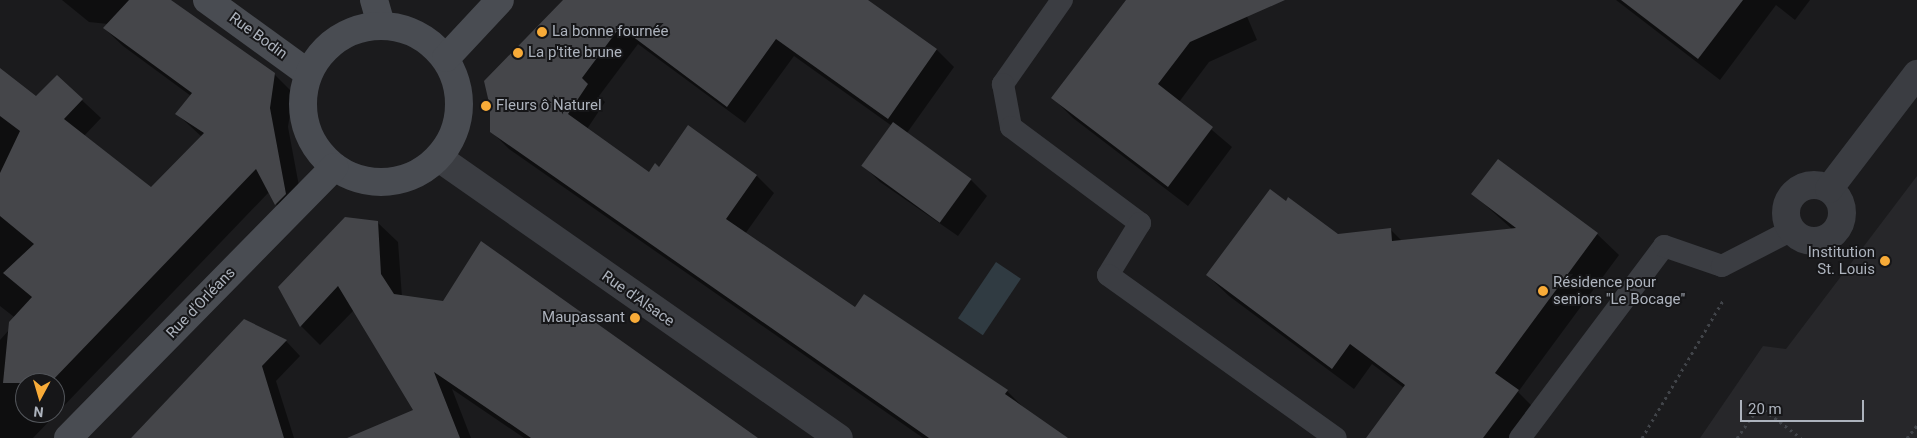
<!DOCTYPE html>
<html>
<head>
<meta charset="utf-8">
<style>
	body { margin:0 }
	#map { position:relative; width:1917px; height:438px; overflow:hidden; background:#1b1b1d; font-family:Roboto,sans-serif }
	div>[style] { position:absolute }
	.built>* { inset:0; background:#27272a }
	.water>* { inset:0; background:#303b42; transform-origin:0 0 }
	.shadow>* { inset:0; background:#0007 }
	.building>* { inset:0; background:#45464a; transform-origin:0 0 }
	.path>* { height:3px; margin-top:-1.5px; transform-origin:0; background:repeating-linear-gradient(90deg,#414449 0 2.5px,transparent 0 6.5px) }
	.lane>* { height:22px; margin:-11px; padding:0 11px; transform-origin:11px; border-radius:11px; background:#3b3d42 }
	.street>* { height:28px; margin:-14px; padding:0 14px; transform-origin:14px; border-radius:14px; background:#3b3d42 }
	.street>.ring { margin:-14px; padding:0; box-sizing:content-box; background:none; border:28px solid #3b3d42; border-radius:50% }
	.secondary>* { height:28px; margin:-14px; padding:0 14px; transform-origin:14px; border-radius:14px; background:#494c52 }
	.secondary>.ring { margin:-14px; padding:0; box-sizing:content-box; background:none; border:28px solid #494c52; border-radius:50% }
	.dots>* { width:14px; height:14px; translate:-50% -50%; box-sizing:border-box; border:2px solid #161618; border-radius:50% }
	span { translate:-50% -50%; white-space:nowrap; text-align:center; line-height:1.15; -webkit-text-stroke:4px #161618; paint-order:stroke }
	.poi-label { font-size:15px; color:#adb3bd }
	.left { translate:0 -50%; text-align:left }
	.right { translate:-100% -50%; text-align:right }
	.street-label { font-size:15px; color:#adb3bd }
	.north { position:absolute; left:15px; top:373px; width:50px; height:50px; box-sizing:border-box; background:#161618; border:1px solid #52555a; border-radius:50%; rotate:186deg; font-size:14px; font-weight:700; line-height:20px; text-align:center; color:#adb3bd }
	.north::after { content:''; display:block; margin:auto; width:18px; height:22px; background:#f8ab38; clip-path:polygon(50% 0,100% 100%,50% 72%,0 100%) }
	.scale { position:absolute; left:1740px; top:400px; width:124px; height:22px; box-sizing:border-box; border:2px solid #adb3bd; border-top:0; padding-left:6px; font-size:15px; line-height:18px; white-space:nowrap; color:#adb3bd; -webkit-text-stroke:4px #161618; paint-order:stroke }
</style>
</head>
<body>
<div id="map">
	<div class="built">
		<i style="clip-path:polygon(1917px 176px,1917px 438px,1700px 438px,1763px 346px,1786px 349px)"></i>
	</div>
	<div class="water">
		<i style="left:996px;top:262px;width:30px;height:68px;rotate:34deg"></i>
	</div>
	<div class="shadow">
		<i style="clip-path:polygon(evenodd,62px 0,169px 0,274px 74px,293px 93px,288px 127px,304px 213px,294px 222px,276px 204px,269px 192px,33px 438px,0 438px,0 340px,18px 320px,0 306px,0 69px,36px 98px,57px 77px,101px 118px,84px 136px,151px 189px,202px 137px,177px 114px,191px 96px,123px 46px,104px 28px,108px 24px,89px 22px,62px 0,25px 383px,55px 383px,55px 413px,25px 413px,25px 383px)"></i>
		<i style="clip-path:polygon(565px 0,866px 0,937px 50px,954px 67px,907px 133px,971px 180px,987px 196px,958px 236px,880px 182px,864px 166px,892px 126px,794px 56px,745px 123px,638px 44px,599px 96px,605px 102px,587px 129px,649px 173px,660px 168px,688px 127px,757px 176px,774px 193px,745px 234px,855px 309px,865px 296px,1007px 391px,1025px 409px,1065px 438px,923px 438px,509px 149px,491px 131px)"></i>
		<i style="clip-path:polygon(1127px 0,1240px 0,1257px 40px,1209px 62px,1179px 102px,1232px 147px,1188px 206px,1073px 118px,1053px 98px)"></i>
		<i style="clip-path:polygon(1616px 0,1810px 0,1795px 20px,1776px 5px,1720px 80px)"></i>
		<i style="clip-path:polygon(1473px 194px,1597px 234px,1619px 255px,1518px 392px,1539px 413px,1520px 438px,1367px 438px,1404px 388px,1372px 364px,1354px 389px,1229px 296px,1207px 275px,1338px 236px,1391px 230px,1402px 241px,1512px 229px)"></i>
		<i style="clip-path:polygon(378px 223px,398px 242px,402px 297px,755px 438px,524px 438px,452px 389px,471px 438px,396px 438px,415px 410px,354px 310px,320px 345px,301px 326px)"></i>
		<i style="clip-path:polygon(244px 321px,286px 341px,300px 356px,276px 381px,294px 438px,131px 438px)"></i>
	</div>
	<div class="building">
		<i style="clip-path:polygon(129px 0,171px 0,275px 73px,270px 108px,286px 194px,275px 205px,256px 169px,50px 383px,3px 383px,9px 322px,32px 297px,3px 273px,34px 244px,0 216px,0 173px,20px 131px,0 116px,0 68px,36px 96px,57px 75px,83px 99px,64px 119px,151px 187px,204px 133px,175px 114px,192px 93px,103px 28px)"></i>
		<i style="clip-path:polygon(563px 0,868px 0,937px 49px,888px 119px,776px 39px,727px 107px,620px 27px,582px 78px,588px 84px,568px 114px,649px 172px,655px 163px,659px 167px,688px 125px,757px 175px,726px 219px,855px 307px,864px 294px,1008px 390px,1005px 394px,1068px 438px,929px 438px,490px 132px,490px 107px,484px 81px)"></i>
		<i style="clip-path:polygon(1126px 0,1285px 0,1190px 42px,1158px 84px,1213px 127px,1168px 187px,1051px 98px)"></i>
		<i style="clip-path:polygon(1621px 0,1743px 0,1698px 59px)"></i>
		<i style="left:893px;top:122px;width:97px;height:54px;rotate:36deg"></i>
		<i style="clip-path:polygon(1498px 159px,1598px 233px,1495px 373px,1519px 390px,1483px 438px,1366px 438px,1405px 385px,1350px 344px,1332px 369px,1206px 275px,1270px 189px,1286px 201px,1288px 197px,1338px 234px,1391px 228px,1392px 241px,1516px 228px,1471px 194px)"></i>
		<i style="clip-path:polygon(345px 217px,378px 221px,381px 274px,394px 294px,443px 301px,481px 241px,758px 438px,531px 438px,434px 372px,460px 438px,347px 438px,413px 410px,338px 286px,300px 327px,278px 287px)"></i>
		<i style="clip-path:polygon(244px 319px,287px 340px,262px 366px,284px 438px,131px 438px)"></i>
	</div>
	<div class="path">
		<i style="left:1642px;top:438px;width:161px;rotate:-59.5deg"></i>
		<i style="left:1737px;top:438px;width:39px;rotate:-55deg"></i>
		<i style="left:1759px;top:406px;width:53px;rotate:37.3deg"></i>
		<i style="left:1907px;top:438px;width:16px;rotate:-52deg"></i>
	</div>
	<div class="lane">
		<i style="left:1062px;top:0;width:103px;rotate:125.1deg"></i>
		<i style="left:1003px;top:84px;width:44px;rotate:79.5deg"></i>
		<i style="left:1011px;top:127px;width:161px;rotate:36.7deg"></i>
		<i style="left:1140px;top:223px;width:61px;rotate:121.6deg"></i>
		<i style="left:1108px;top:275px;width:280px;rotate:35.6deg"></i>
		<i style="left:1520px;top:438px;width:240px;rotate:-53.1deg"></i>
		<i style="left:1664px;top:246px;width:61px;rotate:19deg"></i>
		<i style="left:1722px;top:266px;width:79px;rotate:-27.2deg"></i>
	</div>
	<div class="street">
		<i style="left:439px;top:158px;width:488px;rotate:35deg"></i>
		<i class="ring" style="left:1786px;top:185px;width:28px;height:28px"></i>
		<i style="left:1829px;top:189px;width:145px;rotate:-52.6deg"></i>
	</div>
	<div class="secondary">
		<i style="left:207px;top:0;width:125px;rotate:35.9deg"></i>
		<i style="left:374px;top:0;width:26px;rotate:74deg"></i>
		<i class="ring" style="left:303px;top:26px;width:128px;height:128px"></i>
		<i style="left:446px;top:58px;width:79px;rotate:-47deg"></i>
		<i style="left:68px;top:438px;width:380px;rotate:-45.5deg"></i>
	</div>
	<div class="dots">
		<i style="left:542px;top:32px;background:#f8ab38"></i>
		<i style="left:518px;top:53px;background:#f8ab38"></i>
		<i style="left:486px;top:106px;background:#f8ab38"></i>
		<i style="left:1885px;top:261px;background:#f8ab38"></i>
		<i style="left:1543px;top:291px;background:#f8ab38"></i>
		<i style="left:635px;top:318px;background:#f8ab38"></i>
	</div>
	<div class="poi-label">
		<span class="left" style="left:552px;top:32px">La bonne fournée</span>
		<span class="left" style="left:528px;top:53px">La p'tite brune</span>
		<span class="left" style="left:496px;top:106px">Fleurs ô Naturel</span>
		<span class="right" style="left:1875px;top:261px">Institution<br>St. Louis</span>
		<span class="left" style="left:1553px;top:291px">Résidence pour<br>seniors "Le Bocage"</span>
		<span class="right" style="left:625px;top:318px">Maupassant</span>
	</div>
	<div class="street-label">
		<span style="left:258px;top:36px;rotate:36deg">Rue Bodin</span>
		<span style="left:638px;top:299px;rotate:35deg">Rue d'Alsace</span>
		<span style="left:201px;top:303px;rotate:-46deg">Rue d'Orléans</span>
	</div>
	<div class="north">N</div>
	<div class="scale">20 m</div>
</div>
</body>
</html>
